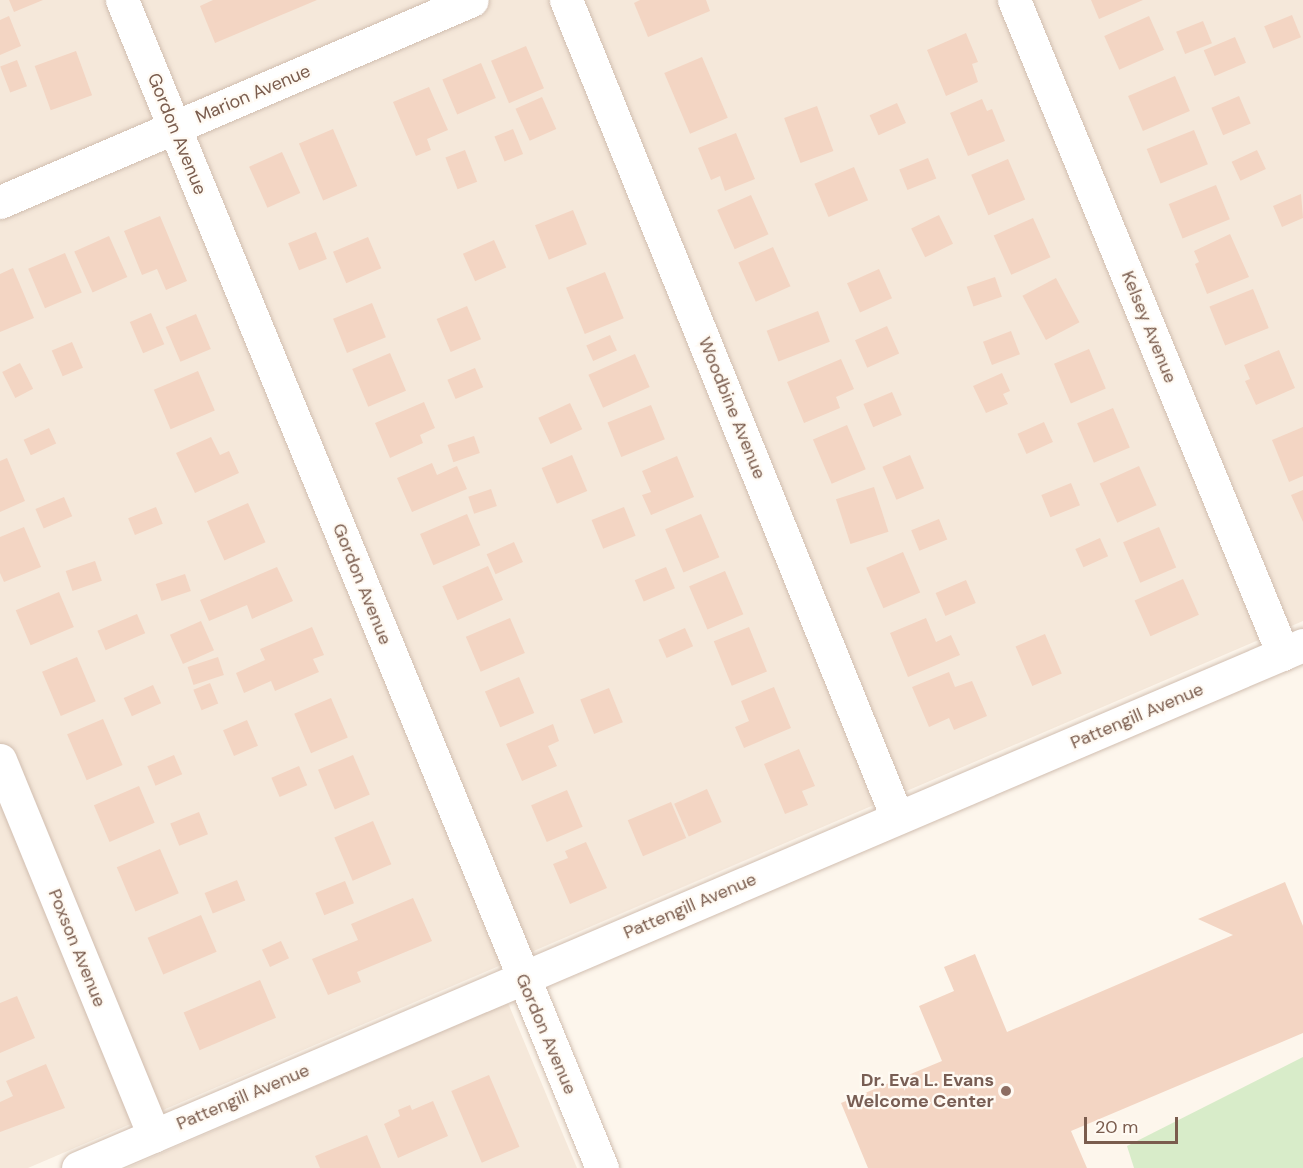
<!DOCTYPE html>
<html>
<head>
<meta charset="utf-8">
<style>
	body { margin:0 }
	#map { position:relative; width:1303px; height:1168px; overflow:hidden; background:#fdf6ec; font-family:"DM Sans",sans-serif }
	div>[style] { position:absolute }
	.residential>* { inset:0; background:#f5e8da }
	.green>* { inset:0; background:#d8ecc9 }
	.building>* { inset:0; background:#f3d5c3; transform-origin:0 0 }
	.roads { filter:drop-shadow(0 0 2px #d1beb0) drop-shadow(0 0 2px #d1beb0) }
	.minor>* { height:33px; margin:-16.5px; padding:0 16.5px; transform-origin:16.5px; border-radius:16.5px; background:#fff }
	.dots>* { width:16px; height:16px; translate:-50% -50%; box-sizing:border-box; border:3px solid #fffaf3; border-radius:50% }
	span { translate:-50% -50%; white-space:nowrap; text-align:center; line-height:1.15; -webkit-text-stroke:4.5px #fffaf3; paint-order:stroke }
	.street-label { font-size:18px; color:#7a5c4d }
	.education-label { font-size:18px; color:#785e54; font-weight:700 }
	.right { translate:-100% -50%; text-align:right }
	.scale { position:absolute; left:1084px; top:1117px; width:94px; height:27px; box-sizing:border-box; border:3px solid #7a5c4d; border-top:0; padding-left:8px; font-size:18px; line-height:21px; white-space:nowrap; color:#7a5c4d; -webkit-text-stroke:4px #fffaf3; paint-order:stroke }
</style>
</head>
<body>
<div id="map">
	<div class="residential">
		<i style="clip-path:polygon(0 0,1303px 0,1303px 621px,28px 1168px,0 1168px)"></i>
		<i style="clip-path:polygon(508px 1003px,577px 1168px,127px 1168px)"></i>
	</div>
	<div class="green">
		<i style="clip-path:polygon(1303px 1057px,1303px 1168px,1134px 1168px,1127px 1146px)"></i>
	</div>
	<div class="building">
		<i style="clip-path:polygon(9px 0,43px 0,14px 12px)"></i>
		<i style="clip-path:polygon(213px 0,317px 0,215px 43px,200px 6px)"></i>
		<i style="clip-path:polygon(640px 0,706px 0,710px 11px,648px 37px,634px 3px)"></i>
		<i style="clip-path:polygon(1091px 0,1143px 0,1099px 19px)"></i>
		<i style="left:1292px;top:15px;width:24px;height:30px;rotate:68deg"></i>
		<i style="clip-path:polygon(9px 16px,21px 46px,0 55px,0 20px)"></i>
		<i style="left:1149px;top:16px;width:37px;height:49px;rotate:66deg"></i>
		<i style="left:1203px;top:21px;width:24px;height:29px;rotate:68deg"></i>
		<i style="clip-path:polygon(966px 33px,978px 62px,972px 64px,978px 82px,946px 96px,927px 50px)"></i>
		<i style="left:1235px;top:37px;width:28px;height:34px;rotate:67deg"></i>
		<i style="left:526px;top:46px;width:46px;height:38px;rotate:67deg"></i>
		<i style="left:76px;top:51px;width:47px;height:44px;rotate:70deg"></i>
		<i style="left:702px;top:57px;width:66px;height:41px;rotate:67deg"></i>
		<i style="left:17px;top:60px;width:28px;height:18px;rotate:69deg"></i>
		<i style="left:481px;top:63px;width:38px;height:42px;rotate:67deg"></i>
		<i style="left:1175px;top:76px;width:38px;height:51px;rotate:67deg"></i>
		<i style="clip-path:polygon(429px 87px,448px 130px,427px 139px,431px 150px,416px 156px,393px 102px)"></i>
		<i style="left:1239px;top:96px;width:30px;height:30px;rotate:67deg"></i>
		<i style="left:542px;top:97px;width:35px;height:29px;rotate:66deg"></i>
		<i style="clip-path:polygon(982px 99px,987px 111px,992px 109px,1005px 141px,968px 156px,950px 113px)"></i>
		<i style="left:897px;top:103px;width:22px;height:30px;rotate:66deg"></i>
		<i style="left:817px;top:106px;width:48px;height:35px;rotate:70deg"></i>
		<i style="left:333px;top:129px;width:62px;height:37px;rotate:67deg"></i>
		<i style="left:513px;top:129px;width:27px;height:20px;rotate:68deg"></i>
		<i style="left:1194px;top:130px;width:37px;height:51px;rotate:68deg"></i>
		<i style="clip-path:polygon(736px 133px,755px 179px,725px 191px,720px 176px,711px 180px,698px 148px)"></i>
		<i style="left:465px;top:150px;width:34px;height:21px;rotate:69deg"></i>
		<i style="left:1257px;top:150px;width:21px;height:28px;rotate:65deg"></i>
		<i style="left:282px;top:152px;width:45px;height:36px;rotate:66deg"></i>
		<i style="left:928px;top:158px;width:22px;height:31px;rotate:68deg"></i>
		<i style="left:1008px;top:159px;width:44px;height:40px;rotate:67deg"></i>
		<i style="left:854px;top:167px;width:36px;height:43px;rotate:67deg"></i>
		<i style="left:1216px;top:185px;width:37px;height:51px;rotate:68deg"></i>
		<i style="clip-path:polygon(1301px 194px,1303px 218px,1282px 227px,1273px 206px)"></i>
		<i style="left:751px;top:195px;width:43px;height:37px;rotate:66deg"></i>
		<i style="left:573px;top:210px;width:37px;height:41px;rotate:68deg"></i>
		<i style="left:939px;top:215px;width:32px;height:31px;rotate:64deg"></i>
		<i style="clip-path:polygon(160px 216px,187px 281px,166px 290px,157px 269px,142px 275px,124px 231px)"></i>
		<i style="left:1033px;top:218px;width:43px;height:43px;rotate:66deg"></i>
		<i style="left:316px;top:232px;width:29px;height:30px;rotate:68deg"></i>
		<i style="clip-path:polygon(1230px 234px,1249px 277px,1207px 294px,1195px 264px,1199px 262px,1194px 251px)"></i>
		<i style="left:109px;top:236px;width:45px;height:38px;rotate:66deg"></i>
		<i style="left:368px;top:237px;width:34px;height:38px;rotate:67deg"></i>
		<i style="left:494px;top:240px;width:30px;height:34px;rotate:66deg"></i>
		<i style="left:773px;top:247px;width:43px;height:38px;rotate:66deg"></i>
		<i style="left:65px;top:253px;width:43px;height:40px;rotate:67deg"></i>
		<i style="clip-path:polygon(13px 268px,34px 318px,0 332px,0 274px)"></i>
		<i style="left:879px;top:269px;width:32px;height:35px;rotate:66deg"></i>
		<i style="left:605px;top:272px;width:50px;height:42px;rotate:68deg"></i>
		<i style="left:995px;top:277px;width:21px;height:30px;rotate:71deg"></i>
		<i style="left:1056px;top:278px;width:50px;height:38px;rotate:62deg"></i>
		<i style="left:1253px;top:289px;width:42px;height:47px;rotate:68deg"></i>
		<i style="left:372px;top:303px;width:37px;height:42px;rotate:68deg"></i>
		<i style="left:467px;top:306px;width:36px;height:33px;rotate:67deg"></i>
		<i style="left:818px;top:311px;width:33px;height:55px;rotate:69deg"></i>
		<i style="left:151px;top:313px;width:34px;height:23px;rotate:67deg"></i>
		<i style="left:196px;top:314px;width:38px;height:33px;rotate:67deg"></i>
		<i style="left:887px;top:326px;width:30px;height:35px;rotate:66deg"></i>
		<i style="left:1011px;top:331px;width:25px;height:30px;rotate:69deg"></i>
		<i style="left:610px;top:335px;width:17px;height:26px;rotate:66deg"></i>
		<i style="left:72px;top:342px;width:28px;height:22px;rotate:67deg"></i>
		<i style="left:1089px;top:349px;width:43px;height:38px;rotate:67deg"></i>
		<i style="clip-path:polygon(1279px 350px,1295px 388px,1256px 405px,1245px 381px,1250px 379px,1244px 365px)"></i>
		<i style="left:390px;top:353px;width:41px;height:41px;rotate:67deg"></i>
		<i style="left:635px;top:354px;width:36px;height:51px;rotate:66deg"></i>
		<i style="clip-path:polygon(841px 359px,854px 389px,836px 397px,840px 408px,804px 423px,787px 382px)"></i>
		<i style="left:20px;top:363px;width:29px;height:20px;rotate:63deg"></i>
		<i style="left:475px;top:368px;width:21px;height:30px;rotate:67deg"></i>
		<i style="left:198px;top:371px;width:43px;height:48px;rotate:67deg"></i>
		<i style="clip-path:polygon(1002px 373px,1010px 391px,1003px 394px,1008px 404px,986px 413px,973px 386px)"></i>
		<i style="left:892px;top:392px;width:25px;height:31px;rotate:67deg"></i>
		<i style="clip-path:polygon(424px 402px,435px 428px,420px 435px,423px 443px,390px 458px,375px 423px)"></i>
		<i style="left:570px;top:403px;width:29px;height:35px;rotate:65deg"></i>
		<i style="left:651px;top:405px;width:37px;height:47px;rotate:68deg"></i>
		<i style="left:1113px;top:408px;width:43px;height:39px;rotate:67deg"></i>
		<i style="left:1044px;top:422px;width:22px;height:29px;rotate:66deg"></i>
		<i style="left:847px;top:425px;width:48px;height:37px;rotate:67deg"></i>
		<i style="clip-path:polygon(1303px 427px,1303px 476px,1289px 482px,1272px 440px)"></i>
		<i style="left:49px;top:428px;width:17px;height:28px;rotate:65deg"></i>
		<i style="left:474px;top:436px;width:18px;height:28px;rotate:71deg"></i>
		<i style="clip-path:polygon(211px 437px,220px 455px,229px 451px,239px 473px,195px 493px,176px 453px)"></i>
		<i style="left:572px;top:455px;width:39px;height:33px;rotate:67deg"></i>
		<i style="left:910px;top:455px;width:36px;height:30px;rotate:67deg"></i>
		<i style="clip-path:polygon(677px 456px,694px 497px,651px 515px,642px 495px,651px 492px,642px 471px)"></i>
		<i style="clip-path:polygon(7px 458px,25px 501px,0 512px,0 461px)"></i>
		<i style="clip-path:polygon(432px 463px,437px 475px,457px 466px,467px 489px,412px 512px,397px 478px)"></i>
		<i style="left:1139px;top:466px;width:43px;height:43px;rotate:66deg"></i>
		<i style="left:1071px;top:483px;width:24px;height:32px;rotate:68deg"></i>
		<i style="left:874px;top:487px;width:47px;height:40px;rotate:72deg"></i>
		<i style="left:491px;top:489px;width:18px;height:24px;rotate:71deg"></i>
		<i style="clip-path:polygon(1303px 490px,1303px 522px,1291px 495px)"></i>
		<i style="left:64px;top:497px;width:21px;height:31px;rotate:67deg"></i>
		<i style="left:248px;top:503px;width:43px;height:45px;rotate:66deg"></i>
		<i style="left:156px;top:507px;width:18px;height:30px;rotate:68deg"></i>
		<i style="left:624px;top:507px;width:31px;height:35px;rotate:68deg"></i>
		<i style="left:467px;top:514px;width:34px;height:51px;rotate:67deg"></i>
		<i style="left:701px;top:514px;width:47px;height:39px;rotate:67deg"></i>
		<i style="left:939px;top:519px;width:22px;height:30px;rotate:68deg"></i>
		<i style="clip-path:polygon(24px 527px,41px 567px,4px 582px,0 573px,0 537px)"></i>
		<i style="left:1159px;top:527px;width:44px;height:39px;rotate:67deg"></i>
		<i style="left:1100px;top:538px;width:20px;height:27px;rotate:66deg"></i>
		<i style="left:514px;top:542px;width:22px;height:30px;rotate:66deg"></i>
		<i style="left:903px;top:552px;width:44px;height:40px;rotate:67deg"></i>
		<i style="left:95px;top:561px;width:21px;height:31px;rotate:71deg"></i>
		<i style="left:488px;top:566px;width:37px;height:50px;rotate:66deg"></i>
		<i style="clip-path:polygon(277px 567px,293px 601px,252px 619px,247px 605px,209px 621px,200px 600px)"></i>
		<i style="left:666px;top:567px;width:23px;height:34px;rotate:67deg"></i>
		<i style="left:725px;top:571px;width:47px;height:39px;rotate:67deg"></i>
		<i style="left:185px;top:574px;width:18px;height:31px;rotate:71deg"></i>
		<i style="left:1183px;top:579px;width:39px;height:53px;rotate:66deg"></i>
		<i style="left:966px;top:580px;width:25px;height:33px;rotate:67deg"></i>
		<i style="left:59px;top:592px;width:38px;height:47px;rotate:67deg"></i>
		<i style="left:137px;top:614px;width:21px;height:43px;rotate:67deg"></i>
		<i style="left:510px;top:618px;width:38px;height:48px;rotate:67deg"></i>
		<i style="clip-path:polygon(926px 618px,936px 642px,951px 635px,960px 655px,908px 677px,890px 633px)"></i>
		<i style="left:201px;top:621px;width:32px;height:34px;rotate:66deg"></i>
		<i style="clip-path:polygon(312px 627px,324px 655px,313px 659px,319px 672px,275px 691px,271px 681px,244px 693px,236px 673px,265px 660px,260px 649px)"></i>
		<i style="left:749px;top:627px;width:48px;height:38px;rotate:68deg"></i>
		<i style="left:685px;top:628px;width:20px;height:29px;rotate:66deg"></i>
		<i style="left:1045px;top:634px;width:43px;height:32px;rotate:67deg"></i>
		<i style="left:77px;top:657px;width:48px;height:38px;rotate:67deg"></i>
		<i style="left:218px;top:657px;width:19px;height:32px;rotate:72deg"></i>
		<i style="clip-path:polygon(949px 672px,955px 687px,972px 681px,987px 716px,954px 730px,949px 718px,929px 727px,912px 687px)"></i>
		<i style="left:519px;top:677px;width:39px;height:37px;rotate:67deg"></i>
		<i style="left:210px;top:683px;width:22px;height:18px;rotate:68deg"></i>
		<i style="left:153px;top:685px;width:20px;height:32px;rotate:66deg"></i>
		<i style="clip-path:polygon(774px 687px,791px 728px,744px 748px,735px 727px,749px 721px,741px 701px)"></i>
		<i style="left:609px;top:688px;width:37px;height:31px;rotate:68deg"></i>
		<i style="left:331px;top:698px;width:43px;height:40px;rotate:67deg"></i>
		<i style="left:103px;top:719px;width:50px;height:39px;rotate:67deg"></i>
		<i style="left:247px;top:720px;width:28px;height:26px;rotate:67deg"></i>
		<i style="clip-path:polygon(553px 724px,559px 741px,548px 746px,557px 766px,522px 781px,506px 744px)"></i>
		<i style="clip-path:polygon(799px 749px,815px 786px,802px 791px,808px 805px,785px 814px,764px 764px)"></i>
		<i style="left:174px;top:755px;width:21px;height:29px;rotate:67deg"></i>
		<i style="left:353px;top:755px;width:43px;height:38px;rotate:67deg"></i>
		<i style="left:299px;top:766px;width:21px;height:30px;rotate:67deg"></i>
		<i style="left:139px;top:786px;width:40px;height:49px;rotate:67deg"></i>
		<i style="left:707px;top:789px;width:36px;height:36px;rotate:66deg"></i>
		<i style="left:567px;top:790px;width:40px;height:39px;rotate:67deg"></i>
		<i style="left:671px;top:802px;width:39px;height:47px;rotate:67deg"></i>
		<i style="left:199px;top:812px;width:24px;height:31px;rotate:68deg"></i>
		<i style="left:373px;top:821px;width:47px;height:42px;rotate:67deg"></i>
		<i style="clip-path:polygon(586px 842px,607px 888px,570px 904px,553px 864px,568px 858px,565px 851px)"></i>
		<i style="left:160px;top:849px;width:48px;height:47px;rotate:67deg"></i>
		<i style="left:237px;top:880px;width:22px;height:35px;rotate:68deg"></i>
		<i style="left:345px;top:881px;width:24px;height:32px;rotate:68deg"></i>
		<i style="clip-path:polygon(1285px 882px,1303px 926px,1303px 1033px,1071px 1131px,1087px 1168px,868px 1168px,841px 1103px,942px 1061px,919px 1006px,954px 991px,944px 967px,975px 954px,1007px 1032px,1233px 935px,1198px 919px)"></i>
		<i style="clip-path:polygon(413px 898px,432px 941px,357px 972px,361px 982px,328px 995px,312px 959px,358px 940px,351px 924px)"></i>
		<i style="left:201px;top:915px;width:40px;height:58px;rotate:67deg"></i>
		<i style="left:281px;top:941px;width:19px;height:21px;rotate:65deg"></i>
		<i style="left:260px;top:980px;width:41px;height:83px;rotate:67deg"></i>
		<i style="clip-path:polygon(17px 996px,35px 1038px,0 1053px,0 1003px)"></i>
		<i style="clip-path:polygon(46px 1064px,65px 1108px,0 1132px,0 1102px,13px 1096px,6px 1081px)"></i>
		<i style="left:489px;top:1075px;width:78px;height:41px;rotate:67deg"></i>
		<i style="clip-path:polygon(433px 1101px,448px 1136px,398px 1158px,384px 1124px,400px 1116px,398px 1110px,410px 1105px,412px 1110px)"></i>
		<i style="clip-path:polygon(367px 1135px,381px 1168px,320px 1168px,315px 1156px)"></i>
	</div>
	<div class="roads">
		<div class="minor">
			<i style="left:122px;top:0;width:1263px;rotate:67.66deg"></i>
			<i style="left:566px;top:0;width:882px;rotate:67.95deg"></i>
			<i style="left:1014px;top:0;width:707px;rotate:67.64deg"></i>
			<i style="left:0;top:202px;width:513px;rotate:-23.17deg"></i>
			<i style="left:0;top:760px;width:406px;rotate:67.7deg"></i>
			<i style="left:78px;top:1168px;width:1332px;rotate:-23.12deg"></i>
		</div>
	</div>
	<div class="dots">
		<i style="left:1006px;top:1091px;background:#8d6e63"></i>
	</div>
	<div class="street-label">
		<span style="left:253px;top:94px;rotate:-23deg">Marion Avenue</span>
		<span style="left:177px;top:134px;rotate:68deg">Gordon Avenue</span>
		<span style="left:1149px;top:327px;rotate:68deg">Kelsey Avenue</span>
		<span style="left:732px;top:408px;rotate:68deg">Woodbine Avenue</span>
		<span style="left:362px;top:584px;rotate:68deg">Gordon Avenue</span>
		<span style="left:1137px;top:716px;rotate:-23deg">Pattengill Avenue</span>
		<span style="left:690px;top:906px;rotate:-23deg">Pattengill Avenue</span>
		<span style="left:77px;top:948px;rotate:68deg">Poxson Avenue</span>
		<span style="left:546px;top:1034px;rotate:67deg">Gordon Avenue</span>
		<span style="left:243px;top:1097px;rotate:-23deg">Pattengill Avenue</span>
	</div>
	<div class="education-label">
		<span class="right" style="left:994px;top:1091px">Dr. Eva L. Evans<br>Welcome Center</span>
	</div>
	<div class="scale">20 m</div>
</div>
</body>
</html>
